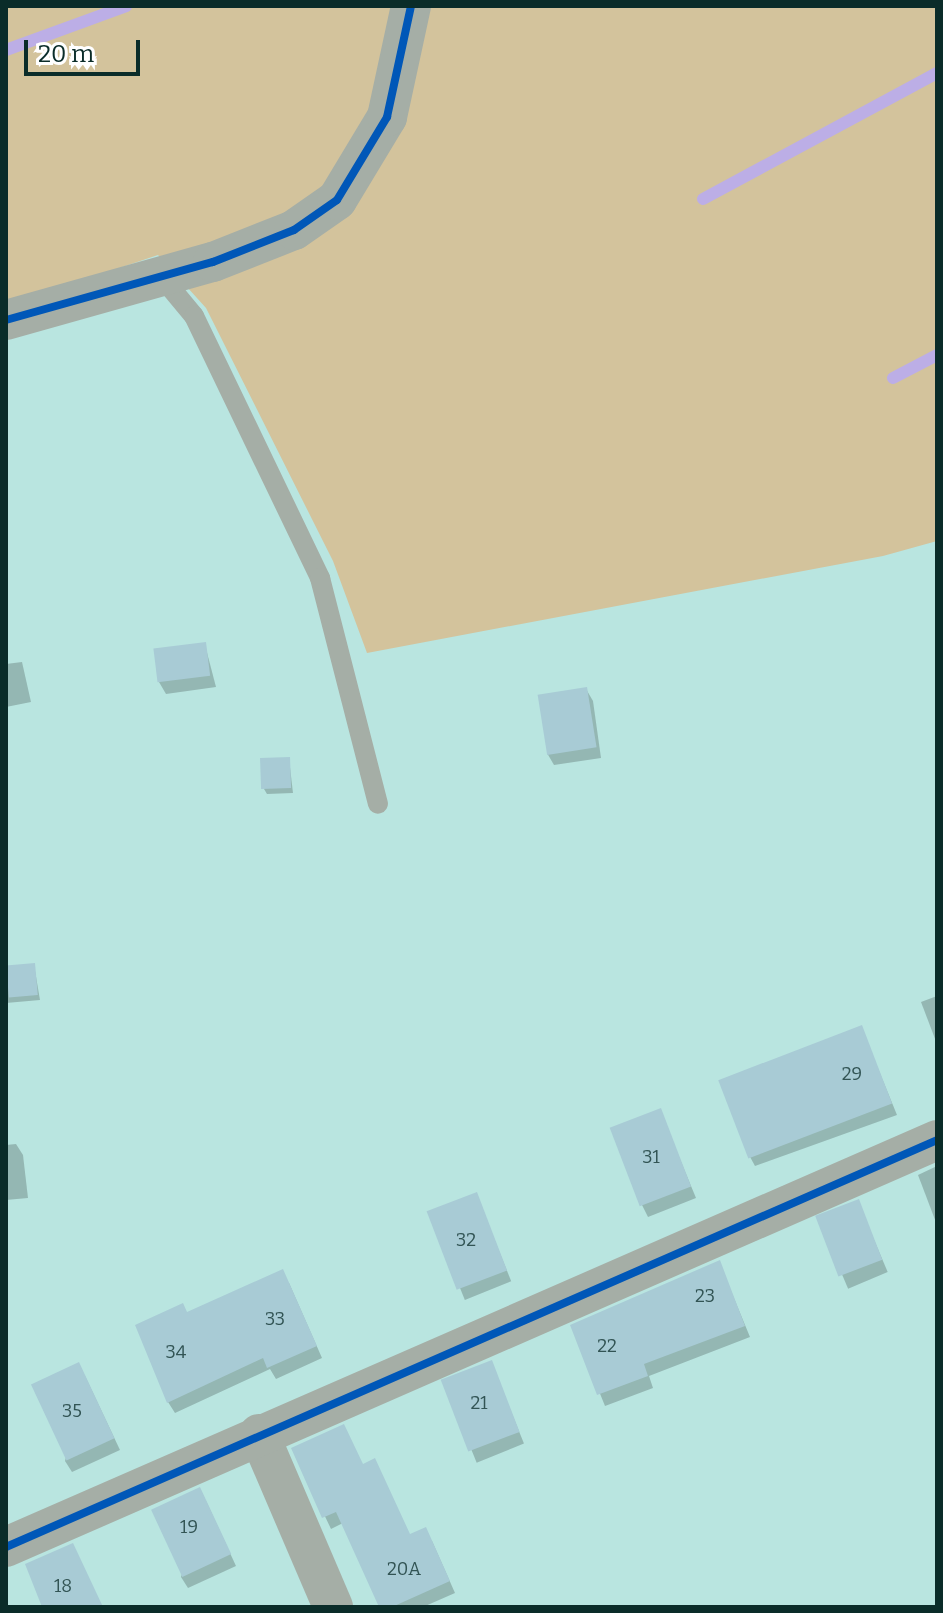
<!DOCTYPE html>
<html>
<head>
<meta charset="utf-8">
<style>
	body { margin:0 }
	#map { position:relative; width:943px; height:1613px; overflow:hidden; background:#b9e5e0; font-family:Bitter,serif }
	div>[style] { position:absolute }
	.green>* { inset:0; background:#d3c39c }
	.shadow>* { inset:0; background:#0003; transform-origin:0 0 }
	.stream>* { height:12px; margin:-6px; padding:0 6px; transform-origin:6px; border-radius:6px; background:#bcaee6 }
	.building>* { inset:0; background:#a8cbd5; transform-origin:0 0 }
	.lane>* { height:20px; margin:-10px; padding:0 10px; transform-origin:10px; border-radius:10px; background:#a5aea6 }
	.street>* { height:40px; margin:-20px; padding:0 20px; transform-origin:20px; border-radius:20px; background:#a5aea6 }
	.cycleway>* { height:8px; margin:-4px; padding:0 4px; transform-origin:4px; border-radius:4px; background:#0057b8 }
	span { translate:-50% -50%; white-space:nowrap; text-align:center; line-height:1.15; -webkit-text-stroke:6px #fff; paint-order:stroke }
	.number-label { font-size:18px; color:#325454 }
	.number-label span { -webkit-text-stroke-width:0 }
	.frame { position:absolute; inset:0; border:8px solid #0a2c29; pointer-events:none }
	.scale { position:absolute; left:24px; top:40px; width:116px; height:36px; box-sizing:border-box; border:4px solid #0a2c29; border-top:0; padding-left:10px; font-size:24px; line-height:28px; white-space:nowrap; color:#0a2c29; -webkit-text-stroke:6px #fff; paint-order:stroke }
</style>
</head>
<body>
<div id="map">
	<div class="green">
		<i style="clip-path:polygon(6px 6px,937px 6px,937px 541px,883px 556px,367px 653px,333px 561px,206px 308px,158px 255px,6px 306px)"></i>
	</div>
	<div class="shadow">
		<i style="clip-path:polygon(205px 645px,216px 687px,166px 694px,159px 682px)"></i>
		<i style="clip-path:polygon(22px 662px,31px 702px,6px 707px,6px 664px)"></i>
		<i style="clip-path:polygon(586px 689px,593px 701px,601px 758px,554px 765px,547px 753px)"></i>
		<i style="clip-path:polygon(289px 759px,293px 793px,267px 794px,264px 789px)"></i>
		<i style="clip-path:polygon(34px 965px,40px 1000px,6px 1003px,6px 967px)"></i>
		<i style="clip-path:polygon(937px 996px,937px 1044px,921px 1002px)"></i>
		<i style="clip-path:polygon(861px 1027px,897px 1115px,755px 1166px,749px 1155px)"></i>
		<i style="clip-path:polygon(660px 1111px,696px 1198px,648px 1217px,642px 1205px)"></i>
		<i style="clip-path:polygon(16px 1144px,23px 1155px,28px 1198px,6px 1200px,6px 1145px)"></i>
		<i style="clip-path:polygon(937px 1166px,937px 1225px,918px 1175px)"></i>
		<i style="left:476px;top:1194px;width:94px;height:50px;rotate:68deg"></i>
		<i style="left:858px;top:1202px;width:76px;height:43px;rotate:67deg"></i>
		<i style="clip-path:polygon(719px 1262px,750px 1337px,649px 1376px,653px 1388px,605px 1406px,573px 1327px)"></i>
		<i style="clip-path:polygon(289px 1283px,322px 1358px,276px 1379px,270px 1369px,175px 1413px,168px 1402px,187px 1315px)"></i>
		<i style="left:491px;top:1362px;width:88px;height:51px;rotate:68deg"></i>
		<i style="clip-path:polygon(85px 1376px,120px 1450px,72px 1472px,65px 1461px)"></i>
		<i style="clip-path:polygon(293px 1449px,363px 1466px,410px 1536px,432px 1541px,455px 1593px,423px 1607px,381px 1607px,343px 1523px,331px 1529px)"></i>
		<i style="clip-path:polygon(206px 1501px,236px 1566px,188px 1588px,181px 1577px)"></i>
	</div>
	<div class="stream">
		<i style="left:6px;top:50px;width:128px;rotate:-20.1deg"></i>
		<i style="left:703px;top:199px;width:266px;rotate:-28.3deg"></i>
		<i style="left:893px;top:378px;width:50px;rotate:-27.6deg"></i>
	</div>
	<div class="building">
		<i style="left:206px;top:642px;width:34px;height:53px;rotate:83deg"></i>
		<i style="left:587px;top:687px;width:61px;height:50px;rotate:81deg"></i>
		<i style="left:290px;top:757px;width:31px;height:30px;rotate:88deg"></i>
		<i style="left:35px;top:963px;width:32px;height:29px;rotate:85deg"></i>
		<i style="left:862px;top:1025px;width:84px;height:154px;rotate:69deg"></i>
		<i style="left:661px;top:1108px;width:84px;height:55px;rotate:69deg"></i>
		<i style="left:477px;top:1192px;width:84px;height:54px;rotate:69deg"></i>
		<i style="left:859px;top:1199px;width:65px;height:47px;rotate:69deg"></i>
		<i style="clip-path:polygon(720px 1260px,745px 1326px,644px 1364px,648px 1376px,597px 1395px,570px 1325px)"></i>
		<i style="clip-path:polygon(283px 1269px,317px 1346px,267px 1368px,263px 1358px,167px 1403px,135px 1325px,183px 1303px,187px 1312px)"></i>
		<i style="left:492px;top:1360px;width:77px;height:55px;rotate:69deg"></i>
		<i style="left:79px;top:1362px;width:84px;height:53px;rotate:65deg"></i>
		<i style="clip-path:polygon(344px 1424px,363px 1464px,375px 1458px,410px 1534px,426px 1527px,450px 1581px,392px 1607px,379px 1607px,336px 1512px,322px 1518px,291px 1448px)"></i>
		<i style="left:200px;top:1487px;width:74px;height:54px;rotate:65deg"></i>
		<i style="clip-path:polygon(73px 1543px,103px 1607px,42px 1607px,25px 1564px)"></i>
	</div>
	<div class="lane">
		<i style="left:160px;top:275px;width:53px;rotate:50.3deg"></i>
		<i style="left:194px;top:316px;width:291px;rotate:64.3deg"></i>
		<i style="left:320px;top:578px;width:233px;rotate:75.6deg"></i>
	</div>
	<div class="street">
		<i style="left:6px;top:320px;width:215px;rotate:-15.7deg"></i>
		<i style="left:213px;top:262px;width:87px;rotate:-21.6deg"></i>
		<i style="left:294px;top:230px;width:52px;rotate:-34.9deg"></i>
		<i style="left:337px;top:200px;width:97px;rotate:-58.9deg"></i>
		<i style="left:387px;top:117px;width:114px;rotate:-77.8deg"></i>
		<i style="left:259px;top:1434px;width:188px;rotate:66.8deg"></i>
		<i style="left:6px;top:1547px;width:1016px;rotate:-23.61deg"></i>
	</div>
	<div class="cycleway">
		<i style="left:6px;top:320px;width:215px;rotate:-15.7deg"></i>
		<i style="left:213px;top:262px;width:87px;rotate:-21.6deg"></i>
		<i style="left:294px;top:230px;width:52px;rotate:-34.9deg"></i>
		<i style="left:337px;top:200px;width:97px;rotate:-58.9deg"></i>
		<i style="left:387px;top:117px;width:114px;rotate:-77.8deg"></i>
		<i style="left:6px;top:1547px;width:1016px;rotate:-23.61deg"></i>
	</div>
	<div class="number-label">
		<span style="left:852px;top:1074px">29</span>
		<span style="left:651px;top:1157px">31</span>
		<span style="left:466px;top:1240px">32</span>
		<span style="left:705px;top:1296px">23</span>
		<span style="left:275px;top:1319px">33</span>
		<span style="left:607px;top:1346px">22</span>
		<span style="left:176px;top:1352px">34</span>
		<span style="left:479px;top:1403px">21</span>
		<span style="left:72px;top:1411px">35</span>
		<span style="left:189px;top:1527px">19</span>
		<span style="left:404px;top:1569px">20А</span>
		<span style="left:63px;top:1586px">18</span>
	</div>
	<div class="frame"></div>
	<div class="scale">20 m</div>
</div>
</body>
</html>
